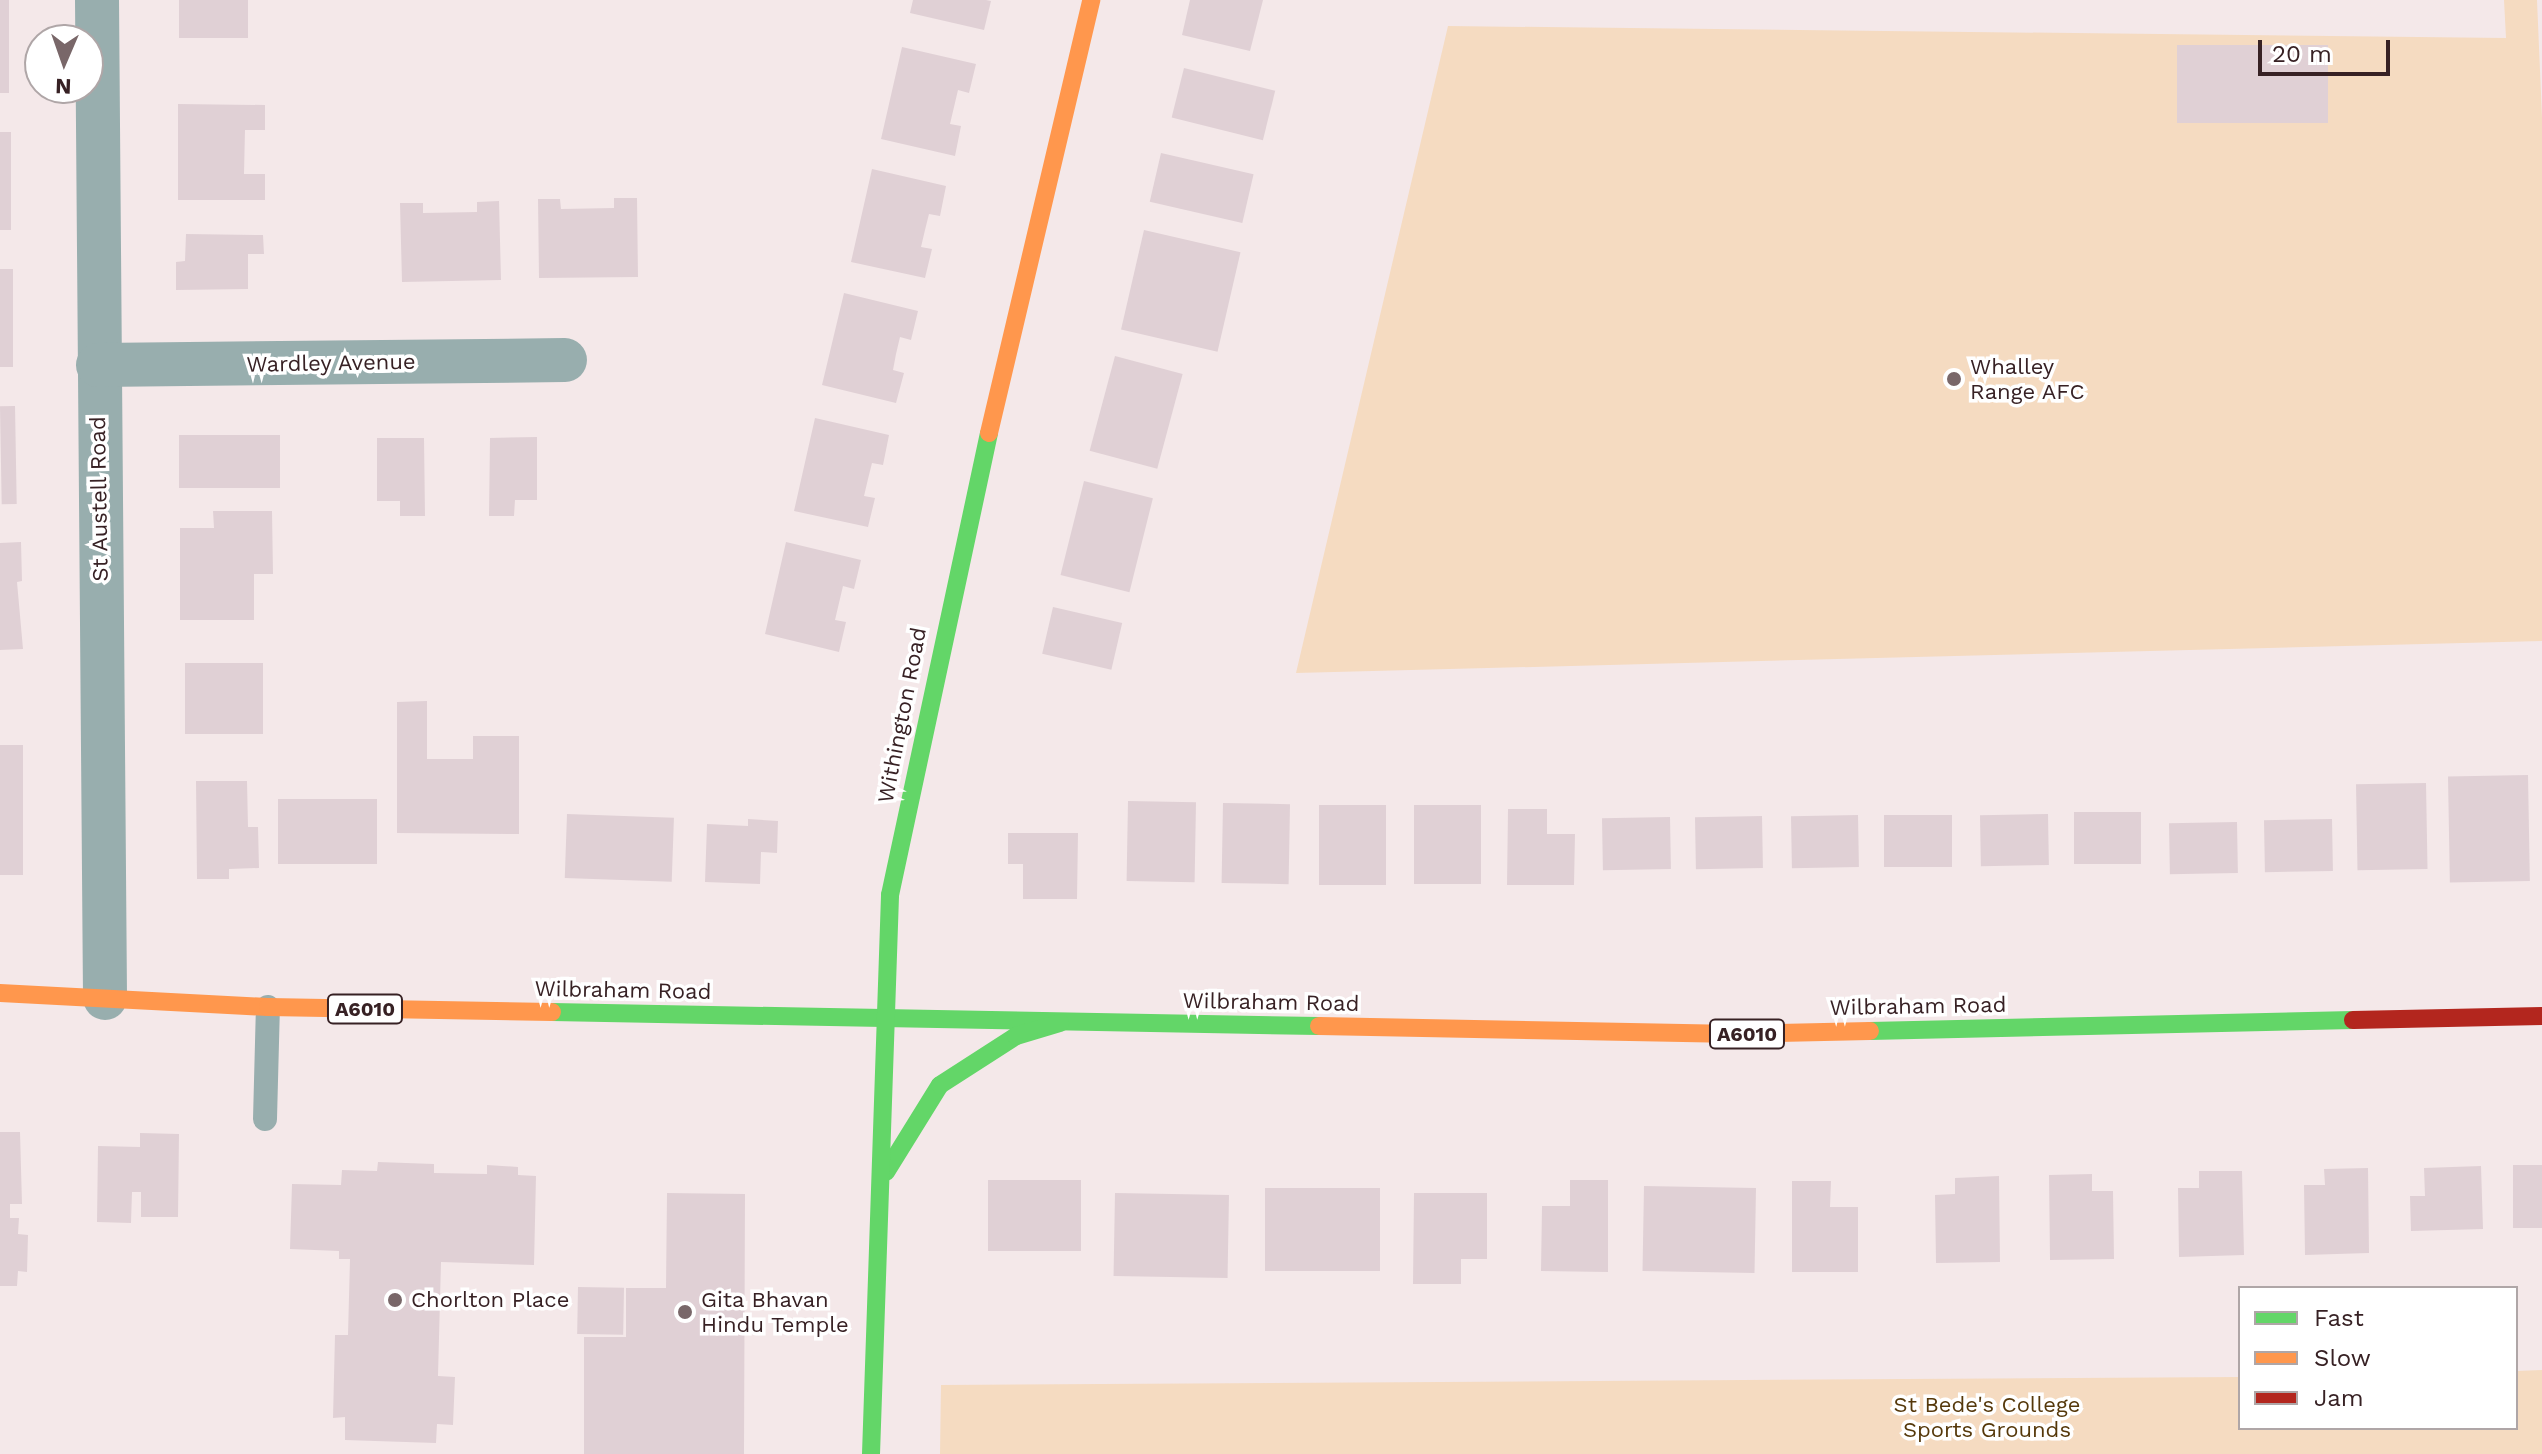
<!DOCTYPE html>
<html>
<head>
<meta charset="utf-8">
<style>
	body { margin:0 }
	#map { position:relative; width:2542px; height:1454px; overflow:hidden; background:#f4e8e9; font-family:"Work Sans",sans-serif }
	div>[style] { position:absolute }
	.green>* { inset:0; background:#f5dbc1 }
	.building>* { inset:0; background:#e0d0d5; transform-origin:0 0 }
	.lane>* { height:24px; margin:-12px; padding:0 12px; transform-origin:12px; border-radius:12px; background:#98aeae }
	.street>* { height:44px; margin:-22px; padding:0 22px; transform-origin:22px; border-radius:22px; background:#98aeae }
	.fast>* { height:18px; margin:-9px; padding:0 9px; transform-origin:9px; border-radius:9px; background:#63d668 }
	.slow>* { height:18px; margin:-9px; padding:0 9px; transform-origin:9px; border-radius:9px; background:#ff974d }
	.jam>* { height:18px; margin:-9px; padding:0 9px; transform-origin:9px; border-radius:9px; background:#b3261e }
	.dots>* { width:22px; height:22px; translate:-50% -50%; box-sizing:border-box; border:4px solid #fff; border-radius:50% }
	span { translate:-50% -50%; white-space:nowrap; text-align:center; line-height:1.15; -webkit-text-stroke:7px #fff; paint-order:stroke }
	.shield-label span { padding:2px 6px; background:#fff; border:2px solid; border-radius:6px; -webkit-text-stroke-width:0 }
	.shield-label { font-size:20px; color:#372124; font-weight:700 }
	.street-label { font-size:22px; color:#372124 }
	.poi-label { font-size:22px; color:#372124 }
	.left { translate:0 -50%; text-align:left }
	.park-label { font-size:22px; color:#55380a }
	.legend { position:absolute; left:2238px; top:1286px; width:280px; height:144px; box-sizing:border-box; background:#fff; border:2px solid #afa6a7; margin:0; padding:10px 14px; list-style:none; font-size:24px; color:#372124 }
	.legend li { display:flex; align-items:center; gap:16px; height:40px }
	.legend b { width:40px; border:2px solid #afa6a7 }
	.north { position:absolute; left:24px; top:24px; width:80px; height:80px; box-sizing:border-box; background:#fff; border:2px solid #afa6a7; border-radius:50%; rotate:182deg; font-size:22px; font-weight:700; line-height:32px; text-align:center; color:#372124 }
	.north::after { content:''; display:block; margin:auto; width:28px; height:36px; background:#796769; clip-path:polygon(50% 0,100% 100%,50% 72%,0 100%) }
	.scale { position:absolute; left:2258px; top:40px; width:132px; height:36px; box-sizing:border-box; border:4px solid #372124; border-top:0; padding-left:10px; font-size:24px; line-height:28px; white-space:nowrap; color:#372124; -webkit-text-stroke:6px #fff; paint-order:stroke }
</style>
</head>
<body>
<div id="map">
	<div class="green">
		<i style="clip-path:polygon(2504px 0,2537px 0,2542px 118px,2542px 641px,1296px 673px,1448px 26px,2506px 38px)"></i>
		<i style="clip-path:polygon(2542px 1370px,2542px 1454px,940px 1454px,941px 1385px,2240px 1377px,2240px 1428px,2516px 1428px,2516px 1371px)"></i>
	</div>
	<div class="building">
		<i style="left:0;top:0;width:9px;height:93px"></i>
		<i style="left:179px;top:0;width:69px;height:38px"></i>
		<i style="clip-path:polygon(913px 0,986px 0,991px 1px,984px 30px,910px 13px)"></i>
		<i style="clip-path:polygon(1190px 0,1263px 0,1250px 51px,1182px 35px)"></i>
		<i style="left:2177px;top:45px;width:151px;height:78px"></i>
		<i style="clip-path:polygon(902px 47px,976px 64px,969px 93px,958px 90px,950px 124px,961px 126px,955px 156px,881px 139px)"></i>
		<i style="left:1184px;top:68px;width:94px;height:51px;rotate:14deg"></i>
		<i style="clip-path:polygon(178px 104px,265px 105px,265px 130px,245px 130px,244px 174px,265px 174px,265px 200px,178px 200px)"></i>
		<i style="left:0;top:132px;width:11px;height:98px"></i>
		<i style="left:1161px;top:153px;width:95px;height:50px;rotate:13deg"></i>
		<i style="clip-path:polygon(872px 169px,946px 186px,940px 216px,929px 214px,925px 230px,921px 247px,932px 249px,925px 278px,851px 262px)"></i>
		<i style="clip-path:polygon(614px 198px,637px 198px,638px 277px,539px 278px,538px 199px,560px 199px,561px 209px,614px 208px)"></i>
		<i style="clip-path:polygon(499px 201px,501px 280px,402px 282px,400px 203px,423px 203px,423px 213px,477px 212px,477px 202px)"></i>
		<i style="left:1144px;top:230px;width:99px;height:102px;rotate:13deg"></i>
		<i style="clip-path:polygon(186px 234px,263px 235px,264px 254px,248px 254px,248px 289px,176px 290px,176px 262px,185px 261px)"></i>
		<i style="left:0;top:269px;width:13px;height:98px"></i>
		<i style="clip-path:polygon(844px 293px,918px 311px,911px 340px,900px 337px,896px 354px,893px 370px,904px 373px,896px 403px,822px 385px)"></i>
		<i style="left:1115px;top:356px;width:70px;height:98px;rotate:15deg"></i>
		<i style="left:15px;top:406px;width:98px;height:15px;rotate:89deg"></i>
		<i style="clip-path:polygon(815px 418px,889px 435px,883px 465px,872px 463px,868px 479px,864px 496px,875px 498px,868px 527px,794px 511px)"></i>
		<i style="left:280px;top:435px;width:53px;height:101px;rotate:90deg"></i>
		<i style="clip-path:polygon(537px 437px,537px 500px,515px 500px,514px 516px,489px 516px,490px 438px)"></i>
		<i style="clip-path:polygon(377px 438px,424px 438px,425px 516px,400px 516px,400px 501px,377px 501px)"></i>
		<i style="left:1084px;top:481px;width:71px;height:97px;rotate:14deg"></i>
		<i style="clip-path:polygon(213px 511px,272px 511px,273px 574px,254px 574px,254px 620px,180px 620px,180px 528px,214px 528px)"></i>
		<i style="clip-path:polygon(21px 542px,22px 581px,17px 582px,23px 649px,0 650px,0 543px)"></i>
		<i style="clip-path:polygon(786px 542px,861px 560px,854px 589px,843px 586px,835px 620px,846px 622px,839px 652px,765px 634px)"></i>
		<i style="left:1053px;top:607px;width:71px;height:48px;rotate:13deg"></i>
		<i style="left:185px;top:663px;width:78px;height:71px"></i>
		<i style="clip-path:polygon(427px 701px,427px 759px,473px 759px,473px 736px,519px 736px,519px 834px,397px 833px,397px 702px)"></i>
		<i style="left:0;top:745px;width:23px;height:130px"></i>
		<i style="left:2528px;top:775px;width:106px;height:80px;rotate:89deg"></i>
		<i style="clip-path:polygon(196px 781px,247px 781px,248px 827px,258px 827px,259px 868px,229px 869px,229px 879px,197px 879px)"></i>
		<i style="left:2426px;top:783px;width:86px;height:70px;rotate:89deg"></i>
		<i style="left:377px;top:799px;width:65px;height:99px;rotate:90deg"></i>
		<i style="left:1128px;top:801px;width:68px;height:80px;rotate:1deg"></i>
		<i style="left:1223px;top:803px;width:67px;height:80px;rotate:1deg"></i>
		<i style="left:1319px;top:805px;width:67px;height:80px"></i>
		<i style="left:1414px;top:805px;width:67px;height:79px"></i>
		<i style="clip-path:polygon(1508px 809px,1547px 809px,1547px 834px,1575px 834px,1574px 885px,1507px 885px)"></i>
		<i style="left:2074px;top:812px;width:67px;height:52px"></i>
		<i style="left:567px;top:814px;width:107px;height:64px;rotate:2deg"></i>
		<i style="left:2048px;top:814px;width:51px;height:68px;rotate:89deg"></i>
		<i style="left:1858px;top:815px;width:52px;height:67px;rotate:89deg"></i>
		<i style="left:1952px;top:815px;width:52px;height:68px;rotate:90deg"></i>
		<i style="left:1762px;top:816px;width:52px;height:67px;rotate:89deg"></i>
		<i style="left:1670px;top:817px;width:52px;height:68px;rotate:89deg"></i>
		<i style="clip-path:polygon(748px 819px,778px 821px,777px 853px,761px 852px,760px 884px,705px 882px,707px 824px,748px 826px)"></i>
		<i style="left:2332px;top:819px;width:52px;height:68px;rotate:89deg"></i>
		<i style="left:2237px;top:822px;width:51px;height:68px;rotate:89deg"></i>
		<i style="clip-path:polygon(1008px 833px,1078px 833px,1077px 899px,1023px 899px,1023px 864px,1008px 864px)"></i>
		<i style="clip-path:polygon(0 1132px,20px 1132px,22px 1204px,10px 1204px,10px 1218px,19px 1218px,18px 1234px,28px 1235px,27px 1272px,18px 1271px,17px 1286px,0 1286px)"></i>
		<i style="clip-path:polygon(140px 1133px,179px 1134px,178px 1217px,141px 1217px,141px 1192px,132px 1192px,131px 1223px,97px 1222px,98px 1146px,140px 1147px)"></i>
		<i style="clip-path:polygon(378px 1162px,434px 1164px,434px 1173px,487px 1174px,487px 1165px,518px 1167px,518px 1175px,536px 1176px,534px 1265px,441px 1262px,438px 1376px,455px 1377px,453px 1425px,437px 1424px,436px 1443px,345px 1440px,345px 1417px,333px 1418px,335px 1335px,348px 1335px,350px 1259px,339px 1259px,339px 1251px,290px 1249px,292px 1184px,341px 1185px,342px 1170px,377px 1171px)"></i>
		<i style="left:2542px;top:1165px;width:63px;height:29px;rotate:90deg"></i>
		<i style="clip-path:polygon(2481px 1166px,2483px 1229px,2411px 1231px,2410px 1196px,2425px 1196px,2424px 1168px)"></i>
		<i style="clip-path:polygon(2368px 1168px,2369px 1253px,2305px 1255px,2304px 1185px,2325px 1185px,2324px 1169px)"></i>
		<i style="clip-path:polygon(2199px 1171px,2242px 1171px,2244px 1255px,2179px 1257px,2178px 1188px,2199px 1188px)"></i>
		<i style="clip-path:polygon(2092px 1174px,2092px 1191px,2113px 1191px,2114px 1259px,2050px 1260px,2049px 1175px)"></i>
		<i style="clip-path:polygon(1999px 1176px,2000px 1262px,1936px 1263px,1935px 1195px,1955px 1194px,1955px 1178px)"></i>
		<i style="left:988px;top:1180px;width:93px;height:71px"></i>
		<i style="clip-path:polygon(1570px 1180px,1608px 1180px,1608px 1272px,1541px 1271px,1542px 1206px,1570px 1206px)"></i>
		<i style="clip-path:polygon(1792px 1181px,1831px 1181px,1830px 1207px,1858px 1207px,1858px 1272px,1792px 1272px)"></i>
		<i style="left:1644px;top:1186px;width:112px;height:85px;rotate:1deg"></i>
		<i style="left:1265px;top:1188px;width:115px;height:83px"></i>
		<i style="clip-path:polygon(667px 1193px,745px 1194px,744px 1454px,584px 1454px,584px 1337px,626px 1337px,626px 1288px,666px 1288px)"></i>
		<i style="left:1115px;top:1193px;width:114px;height:83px;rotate:1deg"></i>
		<i style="clip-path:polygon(1414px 1193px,1487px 1193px,1487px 1259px,1461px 1259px,1461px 1284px,1413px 1284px)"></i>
		<i style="left:578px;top:1287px;width:46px;height:47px;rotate:1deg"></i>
	</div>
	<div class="lane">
		<i style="left:265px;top:1119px;width:112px;rotate:-88.5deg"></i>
	</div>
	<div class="street">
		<i style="left:97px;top:0;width:998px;rotate:89.54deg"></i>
		<i style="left:98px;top:365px;width:467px;rotate:-0.6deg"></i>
	</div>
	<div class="fast">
		<i style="left:552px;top:1012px;width:767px;rotate:1.05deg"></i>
		<i style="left:1870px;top:1031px;width:483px;rotate:-1.3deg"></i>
		<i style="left:886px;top:1172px;width:102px;rotate:-58.2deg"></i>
		<i style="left:940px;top:1085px;width:90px;rotate:-32.8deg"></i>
		<i style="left:1016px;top:1036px;width:46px;rotate:-16.5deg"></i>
		<i style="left:871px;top:1454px;width:559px;rotate:-88.05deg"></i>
		<i style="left:890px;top:895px;width:472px;rotate:-77.9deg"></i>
	</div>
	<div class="slow">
		<i style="left:989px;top:433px;width:445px;rotate:-76.7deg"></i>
		<i style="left:0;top:993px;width:268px;rotate:3deg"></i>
		<i style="left:268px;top:1007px;width:284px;rotate:1deg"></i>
		<i style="left:1319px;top:1026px;width:417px;rotate:1.1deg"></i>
		<i style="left:1736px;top:1034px;width:134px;rotate:-1.3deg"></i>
	</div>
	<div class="jam">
		<i style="left:2353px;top:1020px;width:189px;rotate:-1.2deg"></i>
	</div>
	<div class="dots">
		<i style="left:1954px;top:379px;background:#796769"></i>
		<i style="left:395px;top:1300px;background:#796769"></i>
		<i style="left:685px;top:1312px;background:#796769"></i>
	</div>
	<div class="shield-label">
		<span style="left:365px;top:1009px">A6010</span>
		<span style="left:1747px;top:1034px">A6010</span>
	</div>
	<div class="street-label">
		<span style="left:331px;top:363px;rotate:-1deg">Wardley Avenue</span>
		<span style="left:99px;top:499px;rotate:-91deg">St Austell Road</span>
		<span style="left:902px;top:715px;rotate:-79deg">Withington Road</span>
		<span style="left:623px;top:990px;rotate:1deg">Wilbraham Road</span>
		<span style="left:1271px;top:1002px;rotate:1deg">Wilbraham Road</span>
		<span style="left:1918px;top:1006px;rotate:-1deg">Wilbraham Road</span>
	</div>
	<div class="poi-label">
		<span class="left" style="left:1970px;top:379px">Whalley<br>Range AFC</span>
		<span class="left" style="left:701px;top:1312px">Gita Bhavan<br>Hindu Temple</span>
		<span class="left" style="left:411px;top:1300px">Chorlton Place</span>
	</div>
	<div class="park-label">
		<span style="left:1987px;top:1417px">St Bede's College<br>Sports Grounds</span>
	</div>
	<ul class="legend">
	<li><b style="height:10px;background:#63d668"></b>Fast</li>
	<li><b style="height:10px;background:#ff974d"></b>Slow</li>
	<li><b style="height:10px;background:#b3261e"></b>Jam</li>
	</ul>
	<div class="north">N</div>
	<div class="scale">20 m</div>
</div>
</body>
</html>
